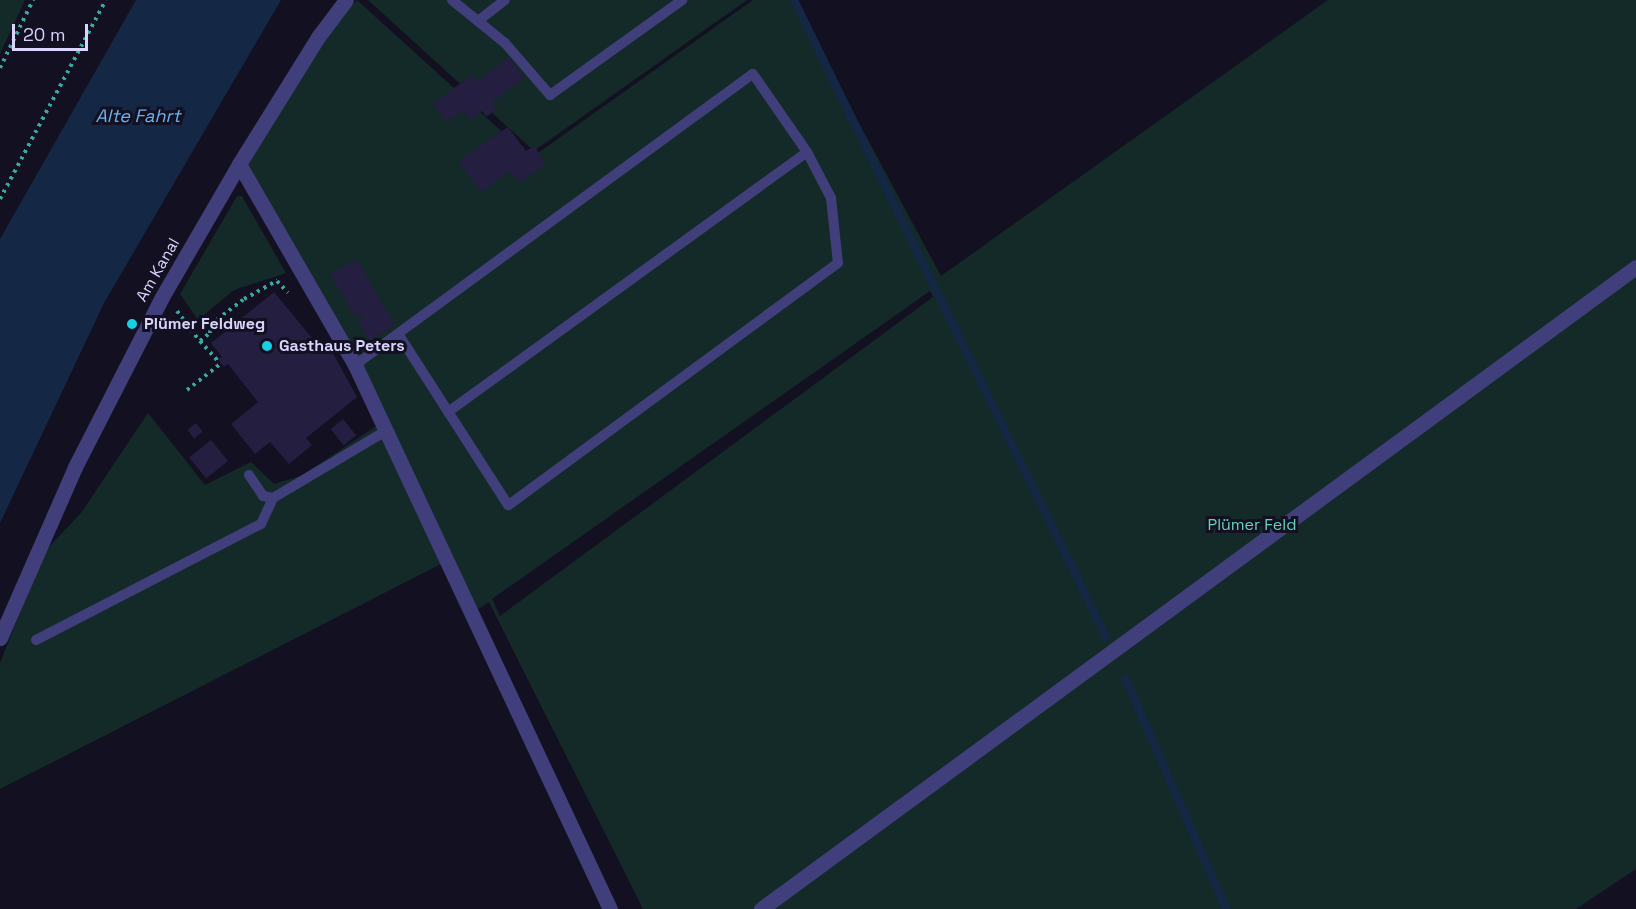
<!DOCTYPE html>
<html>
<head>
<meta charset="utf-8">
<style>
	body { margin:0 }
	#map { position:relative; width:1636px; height:909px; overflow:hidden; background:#121021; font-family:"Space Grotesk",sans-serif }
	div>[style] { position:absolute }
	.green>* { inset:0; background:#132a29 }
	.water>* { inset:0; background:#142846 }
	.stream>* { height:8px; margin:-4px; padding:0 4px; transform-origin:4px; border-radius:4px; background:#142846 }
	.building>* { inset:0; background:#241e40; transform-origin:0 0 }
	.path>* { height:4px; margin-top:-2px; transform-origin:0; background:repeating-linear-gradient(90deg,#3aa8a1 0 3px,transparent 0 7.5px) }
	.service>* { height:10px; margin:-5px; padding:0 5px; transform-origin:5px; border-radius:5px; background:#413f7b }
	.minor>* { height:15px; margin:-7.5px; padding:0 7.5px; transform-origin:7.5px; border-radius:7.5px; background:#413f7b }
	.dots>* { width:16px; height:16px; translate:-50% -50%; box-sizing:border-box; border:3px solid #121021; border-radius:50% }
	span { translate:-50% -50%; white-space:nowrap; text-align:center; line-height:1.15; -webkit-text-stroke:6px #121021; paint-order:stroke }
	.street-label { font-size:16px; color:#d8d4fb }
	.poi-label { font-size:16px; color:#d8d4fb; font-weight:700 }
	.left { translate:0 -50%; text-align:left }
	.park-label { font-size:16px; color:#67d3b8 }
	.water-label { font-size:18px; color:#6cb4f1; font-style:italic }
	.scale { position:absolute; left:12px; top:24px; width:76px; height:27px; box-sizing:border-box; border:3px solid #d8d4fb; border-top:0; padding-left:8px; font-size:18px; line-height:21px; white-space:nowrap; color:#d8d4fb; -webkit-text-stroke:4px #121021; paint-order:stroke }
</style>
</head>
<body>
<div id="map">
	<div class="green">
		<i style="clip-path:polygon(0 0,25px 0,0 54px)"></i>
		<i style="clip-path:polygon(evenodd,357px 0,531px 158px,753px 0,793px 0,941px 276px,1328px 0,1636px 0,1636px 869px,1576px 909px,643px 909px,489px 602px,470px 614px,443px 563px,0 789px,0 663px,15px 625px,45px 551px,81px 513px,148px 413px,205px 485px,251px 462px,274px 484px,301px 476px,384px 421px,243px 163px,319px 42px,357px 0,930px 291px,933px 297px,500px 616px,492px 599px,930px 291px)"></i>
		<i style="clip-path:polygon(368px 0,747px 0,534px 151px)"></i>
		<i style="clip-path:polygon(237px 196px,242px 196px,286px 273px,234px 290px,198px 320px,180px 294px)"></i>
	</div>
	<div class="water">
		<i style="clip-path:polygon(136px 0,281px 0,104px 303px,0 523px,0 239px)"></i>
	</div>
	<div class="stream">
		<i style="left:794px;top:0;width:709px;rotate:63.9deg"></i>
		<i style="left:1126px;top:680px;width:250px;rotate:66.4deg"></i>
	</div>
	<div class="building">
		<i style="clip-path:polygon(509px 57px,524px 78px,492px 102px,497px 109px,486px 117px,482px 111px,471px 120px,463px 110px,447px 122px,433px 103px,472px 75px,477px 82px)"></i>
		<i style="clip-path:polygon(508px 127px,526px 151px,534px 146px,546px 163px,519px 183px,510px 171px,481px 192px,458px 161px)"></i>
		<i style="clip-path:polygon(357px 259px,395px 326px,369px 340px,358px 322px,364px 319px,361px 314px,356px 318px,330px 274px)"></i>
		<i style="clip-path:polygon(274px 292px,322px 350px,330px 348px,357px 397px,306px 438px,312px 445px,289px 464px,270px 442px,255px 454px,231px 424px,258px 402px,228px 364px,224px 367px,218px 359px,222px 357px,211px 343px)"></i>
		<i style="left:343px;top:419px;width:21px;height:16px;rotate:51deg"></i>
		<i style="left:196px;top:423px;width:11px;height:11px;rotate:52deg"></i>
		<i style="left:211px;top:440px;width:27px;height:28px;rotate:51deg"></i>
	</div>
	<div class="path">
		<i style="left:0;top:68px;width:76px;rotate:-64.1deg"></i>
		<i style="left:0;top:199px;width:225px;rotate:-62deg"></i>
		<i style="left:177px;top:311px;width:38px;rotate:53deg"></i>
		<i style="left:200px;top:341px;width:13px;rotate:-39deg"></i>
		<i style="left:210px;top:333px;width:9px;rotate:-84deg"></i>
		<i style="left:211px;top:324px;width:41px;rotate:-37.1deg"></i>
		<i style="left:244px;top:299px;width:38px;rotate:-29deg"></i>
		<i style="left:277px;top:281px;width:16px;rotate:47deg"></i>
		<i style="left:200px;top:341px;width:30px;rotate:48deg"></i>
		<i style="left:187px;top:390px;width:41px;rotate:-38deg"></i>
	</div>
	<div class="service">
		<i style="left:452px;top:0;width:68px;rotate:39.1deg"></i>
		<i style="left:505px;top:43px;width:69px;rotate:49.1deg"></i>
		<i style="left:550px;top:95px;width:163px;rotate:-35.7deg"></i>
		<i style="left:478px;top:21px;width:34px;rotate:-38deg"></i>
		<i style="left:355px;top:365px;width:493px;rotate:-36.2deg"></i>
		<i style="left:753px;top:74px;width:95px;rotate:55.3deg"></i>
		<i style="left:807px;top:152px;width:52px;rotate:62.4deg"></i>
		<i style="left:831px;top:198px;width:65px;rotate:83.9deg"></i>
		<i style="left:838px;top:263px;width:409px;rotate:143.7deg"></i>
		<i style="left:508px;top:505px;width:202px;rotate:-122.7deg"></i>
		<i style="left:448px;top:412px;width:443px;rotate:-35.9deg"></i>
		<i style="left:249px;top:475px;width:25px;rotate:56deg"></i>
		<i style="left:263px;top:496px;width:10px;rotate:11deg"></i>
		<i style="left:273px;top:498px;width:131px;rotate:-30.7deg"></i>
		<i style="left:36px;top:640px;width:253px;rotate:-27.3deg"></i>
		<i style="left:261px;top:524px;width:29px;rotate:-65deg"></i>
	</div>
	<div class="minor">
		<i style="left:239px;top:164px;width:232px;rotate:60deg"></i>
		<i style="left:355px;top:365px;width:601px;rotate:64.89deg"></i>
		<i style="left:0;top:638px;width:187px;rotate:-66.3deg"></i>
		<i style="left:75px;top:467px;width:191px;rotate:-62.9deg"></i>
		<i style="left:162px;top:297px;width:154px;rotate:-59.9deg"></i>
		<i style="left:239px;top:164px;width:150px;rotate:-58.1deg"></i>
		<i style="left:318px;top:37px;width:46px;rotate:-52.9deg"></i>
		<i style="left:761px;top:909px;width:1085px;rotate:-36.27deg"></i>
	</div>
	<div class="dots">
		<i style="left:132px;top:324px;background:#16d1e4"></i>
		<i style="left:267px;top:346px;background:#16d1e4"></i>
	</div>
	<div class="street-label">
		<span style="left:158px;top:270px;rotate:-60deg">Am Kanal</span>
	</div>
	<div class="poi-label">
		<span class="left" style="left:144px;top:324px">Plümer Feldweg</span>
		<span class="left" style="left:279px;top:346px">Gasthaus Peters</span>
	</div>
	<div class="park-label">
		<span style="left:1252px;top:525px">Plümer Feld</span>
	</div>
	<div class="water-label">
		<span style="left:138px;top:116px">Alte Fahrt</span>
	</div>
	<div class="scale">20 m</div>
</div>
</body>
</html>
